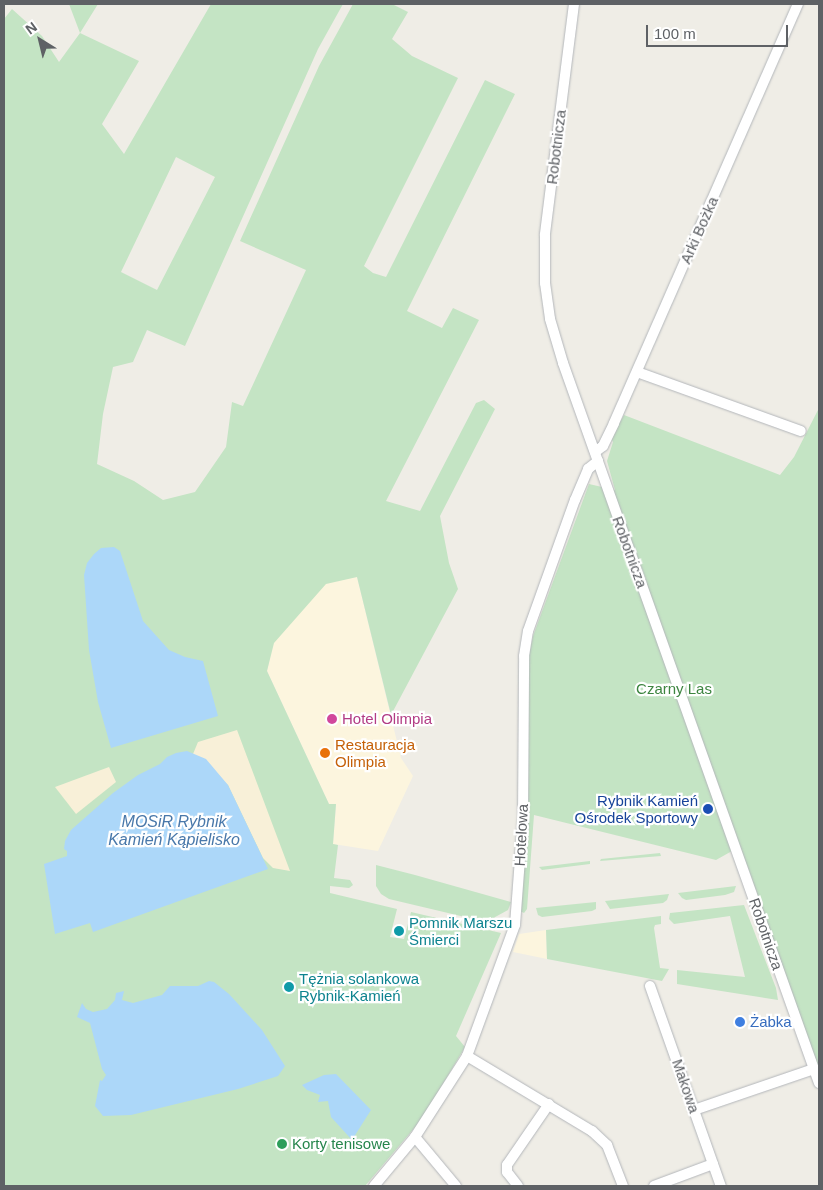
<!DOCTYPE html>
<html>
<head>
<meta charset="utf-8">
<style>
	body { margin:0 }
	#map { position:relative; width:823px; height:1190px; overflow:hidden; background:#efede6; font-family:Arial,sans-serif }
	div>[style] { position:absolute }
	.commercial>* { inset:0; background:#fcf5de }
	.green>* { inset:0; background:#c4e4c4 }
	.sand>* { inset:0; background:#f8f0d8 }
	.water>* { inset:0; background:#acd7f9 }
	.roads { filter:drop-shadow(0 0 1px #b3b6ba) drop-shadow(0 0 1px #b3b6ba) }
	.minor>* { height:10px; margin:-5px; padding:0 5px; transform-origin:5px; border-radius:5px; background:#fff }
	.dots>* { width:14px; height:14px; translate:-50% -50%; box-sizing:border-box; border:2px solid #fff; border-radius:50% }
	span { translate:-50% -50%; white-space:nowrap; text-align:center; line-height:1.15; -webkit-text-stroke:4.5px #fff; paint-order:stroke }
	.street-label { font-size:15px; color:#5e6165 }
	.park-label { font-size:15px; color:#3d8540 }
	.hotel-label { font-size:15px; color:#b23c85 }
	.left { translate:0 -50%; text-align:left }
	.food-label { font-size:15px; color:#c56008 }
	.transit-label { font-size:15px; color:#164399 }
	.right { translate:-100% -50%; text-align:right }
	.culture-label { font-size:15px; color:#0d838f }
	.shop-label { font-size:15px; color:#366cbe }
	.leisure-label { font-size:15px; color:#27864d }
	.water-label { font-size:16px; color:#4978aa; font-style:italic }
	.frame { position:absolute; inset:0; border:5px solid #5e6165; pointer-events:none }
	.north { position:absolute; left:15px; top:15px; width:50px; height:50px; -webkit-text-stroke:4px #fff; paint-order:stroke; rotate:324deg; font-size:14px; font-weight:700; line-height:20px; text-align:center; color:#5e6165 }
	.north::after { content:''; display:block; margin:auto; width:18px; height:22px; background:#5e6165; clip-path:polygon(50% 0,100% 100%,50% 72%,0 100%) }
	.scale { position:absolute; left:646px; top:25px; width:142px; height:22px; box-sizing:border-box; border:2px solid #5e6165; border-top:0; padding-left:6px; font-size:15px; line-height:18px; white-space:nowrap; color:#5e6165; -webkit-text-stroke:4px #fff; paint-order:stroke }
</style>
</head>
<body>
<div id="map">
	<div class="commercial">
		<i style="clip-path:polygon(357px 577px,401px 758px,413px 776px,378px 851px,333px 844px,336px 805px,329px 804px,267px 671px,273px 643px,326px 583px)"></i>
		<i style="clip-path:polygon(546px 930px,547px 959px,513px 952px,519px 934px)"></i>
	</div>
	<div class="green">
		<i style="clip-path:polygon(evenodd,69px 4px,98px 4px,80px 33px,139px 61px,102px 124px,124px 154px,211px 4px,343px 4px,318px 49px,185px 346px,147px 330px,133px 362px,113px 367px,103px 414px,97px 464px,134px 481px,163px 500px,195px 492px,226px 447px,232px 402px,243px 406px,306px 270px,240px 241px,319px 66px,353px 4px,392px 4px,408px 12px,392px 39px,412px 56px,458px 78px,364px 266px,373px 273px,386px 277px,485px 80px,515px 94px,407px 311px,442px 328px,453px 308px,479px 320px,386px 501px,420px 511px,476px 403px,484px 400px,495px 409px,440px 516px,449px 563px,458px 589px,391px 715px,357px 577px,326px 584px,274px 643px,267px 671px,329px 804px,336px 804px,333px 844px,338px 845px,334px 878px,350px 880px,353px 885px,349px 888px,330px 886px,330px 893px,397px 909px,390px 937px,404px 939px,411px 912px,501px 933px,456px 1036px,465px 1047px,422px 1119px,365px 1186px,4px 1186px,4px 19px,12px 9px,42px 36px,59px 62px,80px 33px,69px 4px,176px 157px,215px 177px,157px 290px,121px 272px,176px 157px)"></i>
		<i style="clip-path:polygon(819px 408px,819px 1072px,747px 865px,732px 851px,716px 860px,534px 815px,527px 909px,524px 913px,520px 911px,527px 664px,533px 636px,589px 484px,615px 490px,607px 461px,613px 442px,611px 438px,624px 415px,780px 475px,794px 457px)"></i>
		<i style="clip-path:polygon(660px 853px,661px 856px,600px 861px,601px 859px)"></i>
		<i style="clip-path:polygon(590px 861px,590px 864px,542px 870px,539px 867px)"></i>
		<i style="clip-path:polygon(376px 865px,415px 875px,511px 902px,508px 910px,486px 922px,389px 899px,381px 894px,376px 886px)"></i>
		<i style="clip-path:polygon(736px 886px,734px 892px,725px 895px,686px 900px,682px 898px,678px 893px)"></i>
		<i style="clip-path:polygon(669px 894px,667px 900px,663px 903px,610px 909px,605px 901px)"></i>
		<i style="clip-path:polygon(596px 902px,596px 909px,592px 911px,542px 917px,538px 915px,536px 908px)"></i>
		<i style="clip-path:polygon(744px 905px,776px 988px,778px 1000px,677px 984px,677px 970px,745px 977px,730px 916px,674px 924px,669px 919px,670px 913px)"></i>
		<i style="clip-path:polygon(661px 916px,661px 924px,655px 925px,654px 928px,660px 968px,669px 969px,662px 981px,547px 959px,546px 930px)"></i>
	</div>
	<div class="sand">
		<i style="clip-path:polygon(237px 730px,290px 871px,273px 868px,263px 858px,228px 785px,193px 754px,198px 742px)"></i>
		<i style="clip-path:polygon(109px 767px,116px 782px,76px 814px,55px 787px)"></i>
	</div>
	<div class="water">
		<i style="clip-path:polygon(114px 547px,120px 551px,143px 621px,169px 650px,185px 657px,203px 661px,218px 716px,111px 748px,98px 702px,89px 650px,84px 575px,87px 563px,94px 554px,101px 548px)"></i>
		<i style="clip-path:polygon(187px 751px,206px 759px,228px 785px,268px 869px,93px 932px,90px 923px,55px 934px,44px 864px,67px 856px,67px 851px,64px 849px,65px 841px,71px 830px,113px 793px,138px 775px,160px 764px,167px 757px,176px 753px)"></i>
		<i style="clip-path:polygon(209px 981px,214px 982px,229px 994px,262px 1030px,285px 1066px,278px 1076px,238px 1089px,131px 1115px,103px 1116px,95px 1106px,100px 1080px,102px 1081px,106px 1075px,102px 1069px,90px 1023px,77px 1017px,82px 1003px,86px 1009px,93px 1012px,107px 1009px,115px 1000px,116px 993px,124px 991px,122px 1000px,133px 1003px,162px 995px,170px 986px,198px 986px)"></i>
		<i style="clip-path:polygon(336px 1074px,371px 1110px,352px 1140px,331px 1117px,328px 1101px,318px 1102px,320px 1095px,307px 1090px,302px 1085px,324px 1075px)"></i>
	</div>
	<div class="roads">
		<div class="minor">
			<i style="left:574px;top:4px;width:233px;rotate:97.2deg"></i>
			<i style="left:545px;top:235px;width:48px;rotate:90deg"></i>
			<i style="left:545px;top:283px;width:36px;rotate:82deg"></i>
			<i style="left:550px;top:319px;width:46px;rotate:73.5deg"></i>
			<i style="left:563px;top:363px;width:764px;rotate:70.43deg"></i>
			<i style="left:637px;top:372px;width:174px;rotate:19.8deg"></i>
			<i style="left:595px;top:452px;width:10px;rotate:-37deg"></i>
			<i style="left:603px;top:446px;width:25px;rotate:-64deg"></i>
			<i style="left:614px;top:423px;width:458px;rotate:-66.3deg"></i>
			<i style="left:650px;top:986px;width:212px;rotate:70.5deg"></i>
			<i style="left:467px;top:1056px;width:146px;rotate:31deg"></i>
			<i style="left:592px;top:1131px;width:21px;rotate:43deg"></i>
			<i style="left:607px;top:1145px;width:44px;rotate:68.7deg"></i>
			<i style="left:694px;top:1110px;width:127px;rotate:-18.9deg"></i>
			<i style="left:415px;top:1137px;width:64px;rotate:50.1deg"></i>
			<i style="left:374px;top:1186px;width:64px;rotate:-50.1deg"></i>
			<i style="left:415px;top:1137px;width:96px;rotate:-57.3deg"></i>
			<i style="left:467px;top:1056px;width:140px;rotate:-69.9deg"></i>
			<i style="left:515px;top:925px;width:107px;rotate:-85.7deg"></i>
			<i style="left:523px;top:818px;width:162px;rotate:-89.6deg"></i>
			<i style="left:524px;top:656px;width:25px;rotate:-81deg"></i>
			<i style="left:528px;top:631px;width:139px;rotate:-70.3deg"></i>
			<i style="left:575px;top:500px;width:34px;rotate:-67deg"></i>
			<i style="left:588px;top:469px;width:13px;rotate:-39deg"></i>
			<i style="left:518px;top:1186px;width:18px;rotate:-128deg"></i>
			<i style="left:507px;top:1172px;width:7px;rotate:-90deg"></i>
			<i style="left:507px;top:1165px;width:74px;rotate:-55.5deg"></i>
			<i style="left:654px;top:1186px;width:63px;rotate:-20.4deg"></i>
		</div>
	</div>
	<div class="dots">
		<i style="left:332px;top:719px;background:#d1479c"></i>
		<i style="left:325px;top:753px;background:#e8710a"></i>
		<i style="left:708px;top:809px;background:#1a4fb4"></i>
		<i style="left:399px;top:931px;background:#0f9aa8"></i>
		<i style="left:289px;top:987px;background:#0f9aa8"></i>
		<i style="left:740px;top:1022px;background:#3f7fe0"></i>
		<i style="left:282px;top:1144px;background:#2e9e5b"></i>
	</div>
	<div class="street-label">
		<span style="left:556px;top:147px;rotate:-83deg">Robotnicza</span>
		<span style="left:699px;top:230px;rotate:-66deg">Arki Bożka</span>
		<span style="left:630px;top:552px;rotate:70deg">Robotnicza</span>
		<span style="left:521px;top:835px;rotate:-87deg">Hotelowa</span>
		<span style="left:766px;top:934px;rotate:71deg">Robotnicza</span>
		<span style="left:686px;top:1086px;rotate:71deg">Makowa</span>
	</div>
	<div class="park-label">
		<span style="left:674px;top:689px">Czarny Las</span>
	</div>
	<div class="hotel-label">
		<span class="left" style="left:342px;top:719px">Hotel Olimpia</span>
	</div>
	<div class="food-label">
		<span class="left" style="left:335px;top:753px">Restauracja<br>Olimpia</span>
	</div>
	<div class="transit-label">
		<span class="right" style="left:698px;top:809px">Rybnik Kamień<br>Ośrodek Sportowy</span>
	</div>
	<div class="culture-label">
		<span class="left" style="left:409px;top:931px">Pomnik Marszu<br>Śmierci</span>
		<span class="left" style="left:299px;top:987px">Tężnia solankowa<br>Rybnik-Kamień</span>
	</div>
	<div class="shop-label">
		<span class="left" style="left:750px;top:1022px">Żabka</span>
	</div>
	<div class="leisure-label">
		<span class="left" style="left:292px;top:1144px">Korty tenisowe</span>
	</div>
	<div class="water-label">
		<span style="left:174px;top:831px">MOSiR Rybnik<br>Kamień Kąpielisko</span>
	</div>
	<div class="frame"></div>
	<div class="north">N</div>
	<div class="scale">100 m</div>
</div>
</body>
</html>
